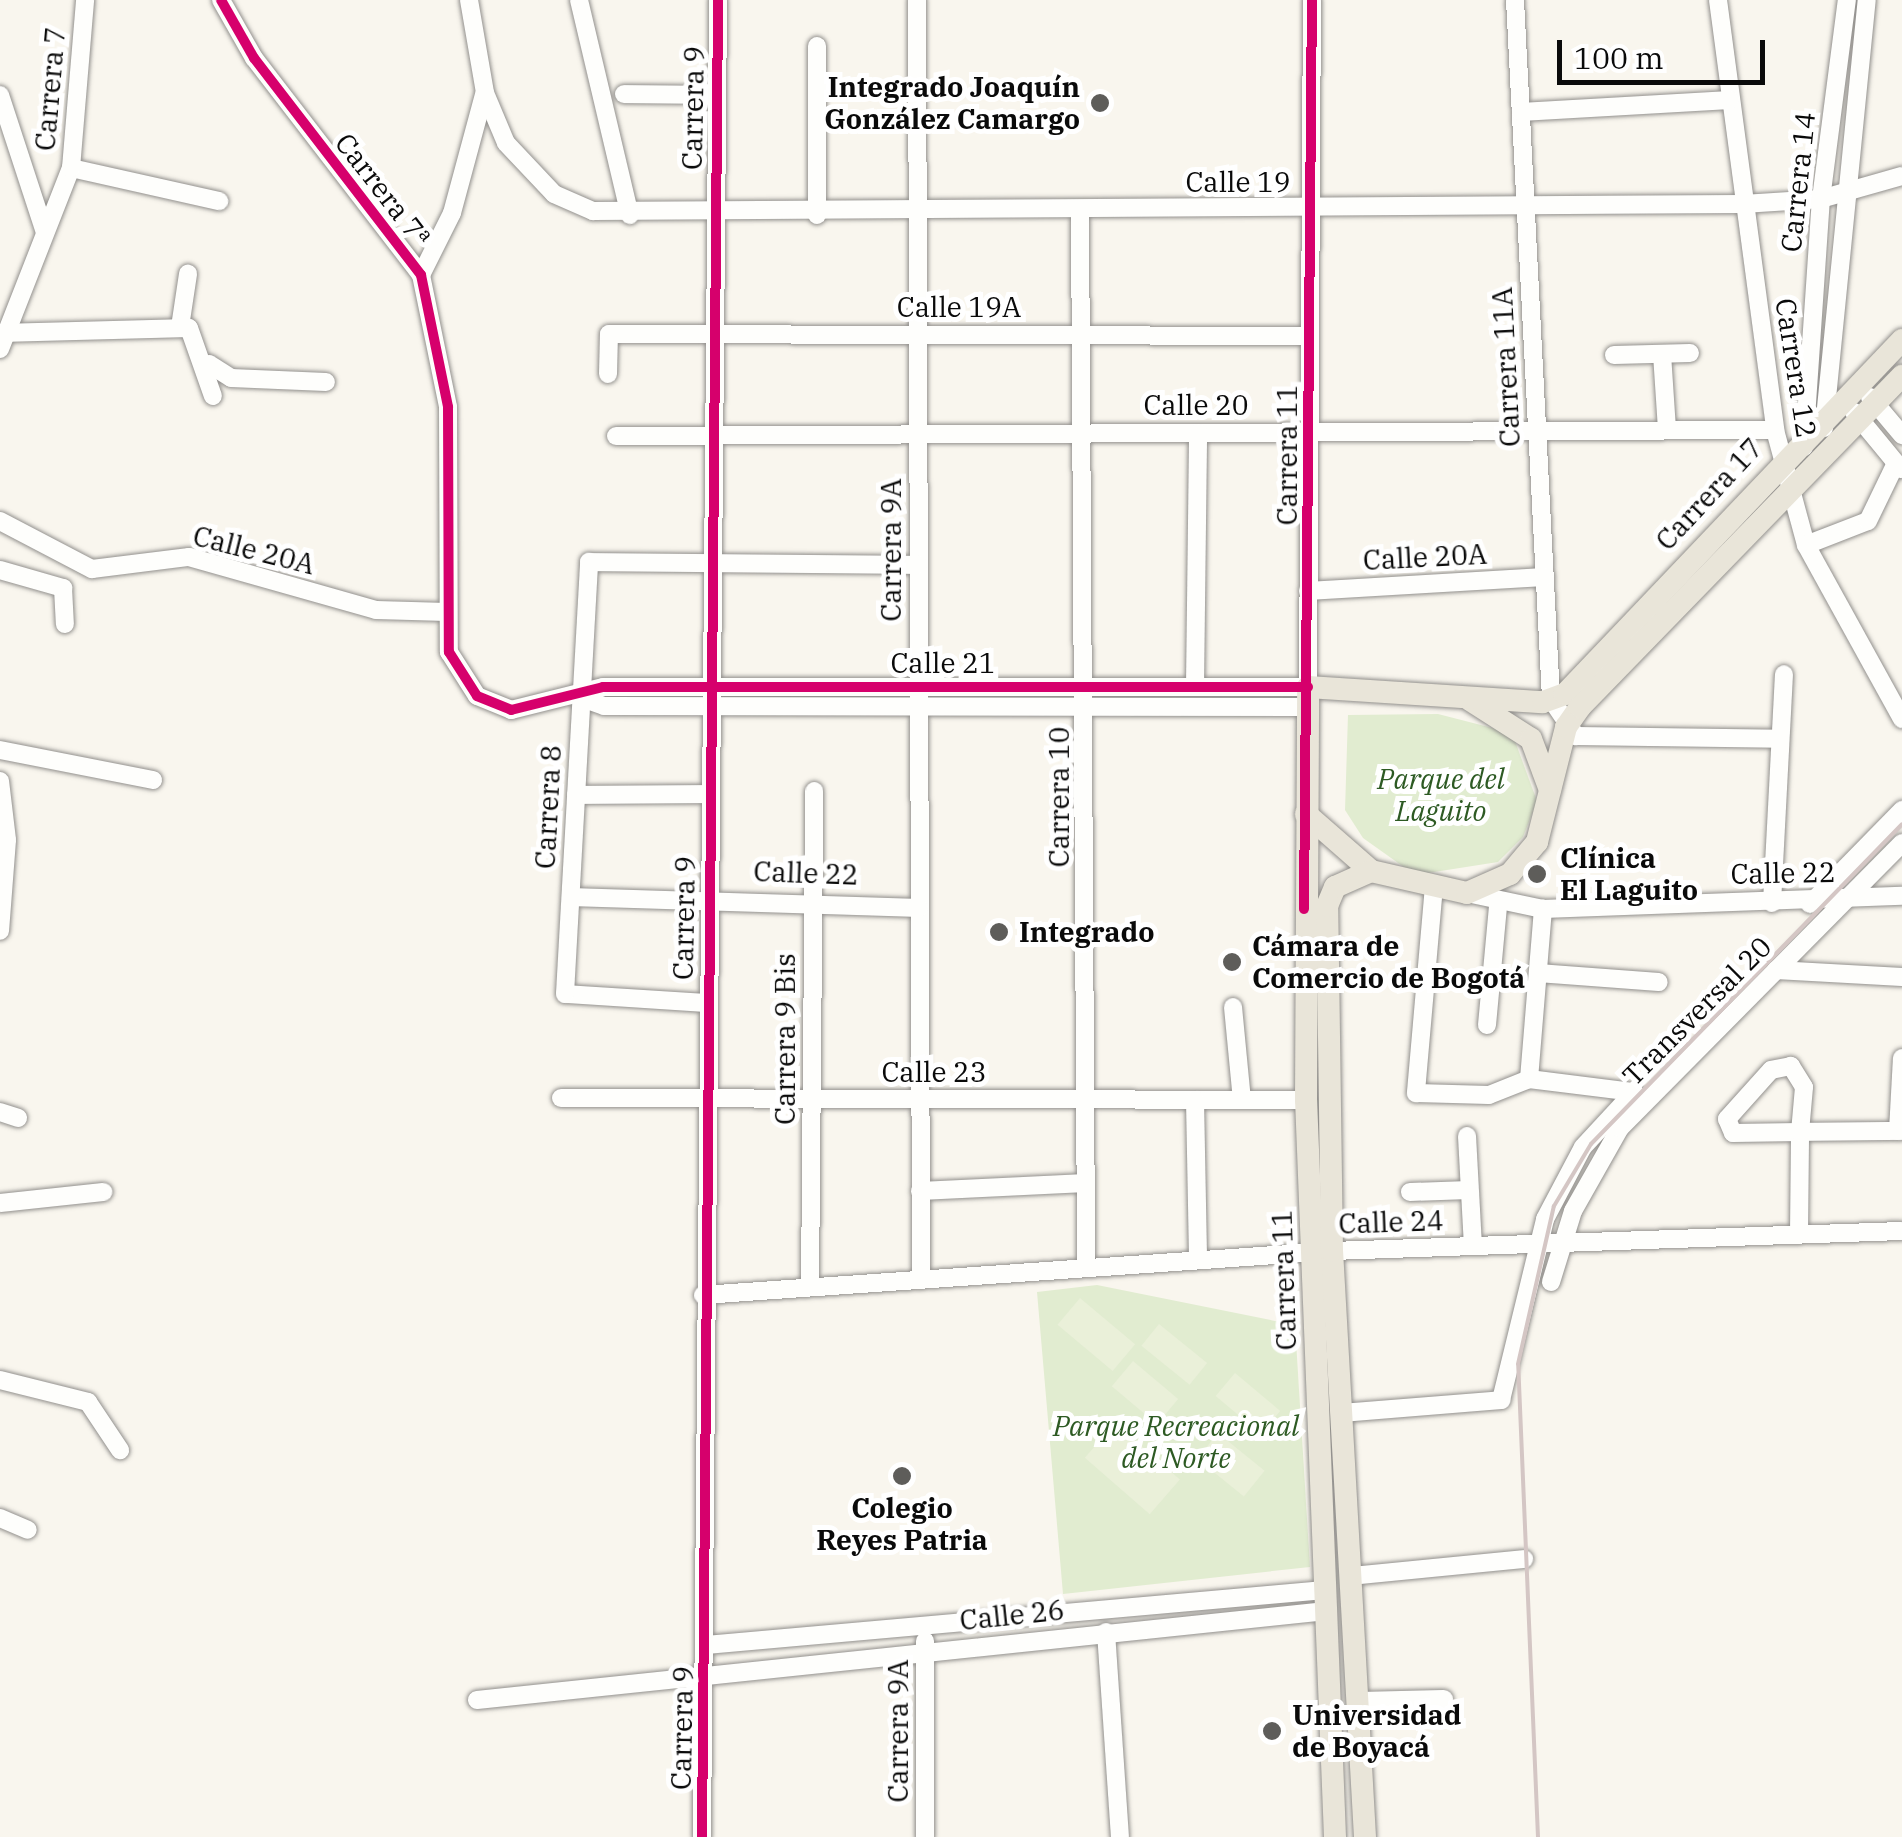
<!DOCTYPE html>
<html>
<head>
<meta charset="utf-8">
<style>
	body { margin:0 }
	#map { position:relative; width:1902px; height:1837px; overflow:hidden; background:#f9f6ee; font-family:"IBM Plex Serif",serif }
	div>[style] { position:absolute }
	.green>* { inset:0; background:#e1ecd0 }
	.pitch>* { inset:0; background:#eaf0d9; transform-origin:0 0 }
	.roads { filter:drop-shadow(0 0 2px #92908d) drop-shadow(0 0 2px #92908d) }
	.minor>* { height:18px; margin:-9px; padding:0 9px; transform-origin:9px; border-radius:9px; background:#fefefc }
	.major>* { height:22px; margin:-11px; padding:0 11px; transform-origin:11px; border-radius:11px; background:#e9e5d9 }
	.rail>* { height:4px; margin:-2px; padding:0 2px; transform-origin:2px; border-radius:2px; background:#d4c6c4 }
	.cycleway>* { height:10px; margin:-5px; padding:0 5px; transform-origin:5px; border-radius:5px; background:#d6006c }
	.dots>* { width:28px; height:28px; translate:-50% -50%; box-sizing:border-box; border:5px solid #fff; border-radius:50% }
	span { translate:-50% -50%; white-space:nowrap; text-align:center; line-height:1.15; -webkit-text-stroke:10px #fff; paint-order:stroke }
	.poi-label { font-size:28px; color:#0a0a0a; font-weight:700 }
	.right { translate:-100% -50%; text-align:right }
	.left { translate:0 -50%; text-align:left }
	.street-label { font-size:28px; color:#0a0a0a }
	.park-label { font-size:28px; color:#2d5a23; font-style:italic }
	.scale { position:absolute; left:1557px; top:40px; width:208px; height:45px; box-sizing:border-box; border:5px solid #0a0a0a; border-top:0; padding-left:12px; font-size:30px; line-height:35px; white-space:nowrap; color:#0a0a0a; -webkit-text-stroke:8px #fff; paint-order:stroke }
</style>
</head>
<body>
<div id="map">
	<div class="green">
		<i style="clip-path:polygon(1438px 714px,1512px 733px,1537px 801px,1523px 837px,1498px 862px,1415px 875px,1363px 838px,1345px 810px,1348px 715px)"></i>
		<i style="clip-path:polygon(1097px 1285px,1295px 1325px,1310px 1567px,1063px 1594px,1037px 1292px)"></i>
	</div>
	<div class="pitch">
		<i style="left:1080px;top:1298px;width:72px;height:35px;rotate:40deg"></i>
		<i style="left:1159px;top:1324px;width:62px;height:28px;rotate:39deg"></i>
		<i style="left:1133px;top:1361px;width:59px;height:33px;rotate:40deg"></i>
		<i style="left:1235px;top:1373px;width:59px;height:30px;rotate:40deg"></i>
		<i style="left:1115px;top:1423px;width:86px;height:46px;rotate:41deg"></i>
		<i style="left:1218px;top:1433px;width:60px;height:33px;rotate:39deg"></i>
	</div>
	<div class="roads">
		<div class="minor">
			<i style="left:221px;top:0;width:67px;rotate:60.4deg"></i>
			<i style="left:254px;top:58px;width:274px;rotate:52.4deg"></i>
			<i style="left:421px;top:275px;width:135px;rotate:78.4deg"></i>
			<i style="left:448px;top:407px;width:245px;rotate:89.8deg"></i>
			<i style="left:449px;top:652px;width:52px;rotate:57.5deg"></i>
			<i style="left:477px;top:696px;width:37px;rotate:22deg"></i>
			<i style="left:511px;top:710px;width:95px;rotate:-14deg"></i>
			<i style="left:603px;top:687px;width:705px"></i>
			<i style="left:1308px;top:687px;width:687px;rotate:-89.67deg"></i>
			<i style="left:469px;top:0;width:94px;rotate:80.2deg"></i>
			<i style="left:485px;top:93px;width:54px;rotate:67.2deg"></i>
			<i style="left:506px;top:143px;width:70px;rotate:46.7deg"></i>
			<i style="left:554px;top:194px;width:43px;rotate:23.6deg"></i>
			<i style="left:593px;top:211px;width:1150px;rotate:-0.35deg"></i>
			<i style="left:1743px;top:204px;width:78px;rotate:-3.7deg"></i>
			<i style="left:1821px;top:199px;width:84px;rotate:-15.9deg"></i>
			<i style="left:579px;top:0;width:221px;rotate:76.7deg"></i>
			<i style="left:917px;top:0;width:1280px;rotate:89.82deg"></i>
			<i style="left:1515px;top:0;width:700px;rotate:87.05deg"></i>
			<i style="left:1551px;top:699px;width:45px;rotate:56deg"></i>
			<i style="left:1576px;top:736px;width:204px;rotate:0.8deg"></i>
			<i style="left:1718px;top:0;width:434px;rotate:82.4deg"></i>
			<i style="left:1775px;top:430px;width:119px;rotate:74.9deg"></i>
			<i style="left:1806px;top:545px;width:199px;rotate:61.1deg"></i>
			<i style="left:624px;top:94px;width:91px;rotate:0.6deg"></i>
			<i style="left:0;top:95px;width:142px;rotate:71.9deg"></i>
			<i style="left:1521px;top:112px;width:209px;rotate:-3.3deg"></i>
			<i style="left:71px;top:168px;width:152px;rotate:12.6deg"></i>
			<i style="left:1080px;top:209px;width:1057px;rotate:89.67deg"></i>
			<i style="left:817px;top:215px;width:169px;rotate:-90deg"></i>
			<i style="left:421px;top:275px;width:69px;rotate:-63.4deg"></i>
			<i style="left:452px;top:213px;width:123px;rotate:-74.9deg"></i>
			<i style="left:180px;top:327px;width:54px;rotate:-81.4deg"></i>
			<i style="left:0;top:333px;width:189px;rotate:-1.5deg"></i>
			<i style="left:189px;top:328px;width:72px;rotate:70.6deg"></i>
			<i style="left:0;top:349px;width:194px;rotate:-68.6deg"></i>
			<i style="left:71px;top:168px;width:169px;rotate:-85.2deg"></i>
			<i style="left:1662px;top:354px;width:76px;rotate:86.2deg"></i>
			<i style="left:1614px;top:355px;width:76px;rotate:-1.5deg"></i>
			<i style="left:209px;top:364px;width:26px;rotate:32deg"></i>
			<i style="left:231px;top:378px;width:95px;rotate:2.4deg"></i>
			<i style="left:608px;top:374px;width:40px;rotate:-88.6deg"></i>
			<i style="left:609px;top:334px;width:701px;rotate:0.16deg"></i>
			<i style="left:1870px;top:397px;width:50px;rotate:49.9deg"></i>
			<i style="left:1854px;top:412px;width:74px;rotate:50.5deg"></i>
			<i style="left:1824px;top:428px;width:430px;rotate:-84.3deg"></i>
			<i style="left:616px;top:436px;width:1159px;rotate:-0.3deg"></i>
			<i style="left:1804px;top:447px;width:249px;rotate:-86.1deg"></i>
			<i style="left:1821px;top:199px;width:201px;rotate:-82.6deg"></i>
			<i style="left:0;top:521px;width:104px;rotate:27.6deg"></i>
			<i style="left:92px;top:569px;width:98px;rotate:-7.1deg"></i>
			<i style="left:189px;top:557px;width:194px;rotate:15.8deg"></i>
			<i style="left:376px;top:610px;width:71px;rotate:1.6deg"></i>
			<i style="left:1806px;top:545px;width:66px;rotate:-21.2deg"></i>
			<i style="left:1868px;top:521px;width:64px;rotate:-64.2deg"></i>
			<i style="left:0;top:570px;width:66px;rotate:15.9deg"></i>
			<i style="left:63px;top:588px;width:36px;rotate:87deg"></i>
			<i style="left:1308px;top:591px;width:236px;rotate:-3.4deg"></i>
			<i style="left:1195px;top:686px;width:253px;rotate:-89.3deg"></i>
			<i style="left:582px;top:698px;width:23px;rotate:20deg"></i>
			<i style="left:604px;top:706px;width:701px;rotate:0.08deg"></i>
			<i style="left:0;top:750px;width:156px;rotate:11.1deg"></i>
			<i style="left:0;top:781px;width:59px;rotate:83.2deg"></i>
			<i style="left:7px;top:840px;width:91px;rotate:94.4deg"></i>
			<i style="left:576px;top:795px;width:131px;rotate:-0.4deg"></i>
			<i style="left:1434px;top:886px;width:208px;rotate:95deg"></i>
			<i style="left:1416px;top:1093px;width:73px;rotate:1.6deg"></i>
			<i style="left:1489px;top:1095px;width:43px;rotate:-21.8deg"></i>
			<i style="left:1529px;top:1079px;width:106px;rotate:7.1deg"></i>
			<i style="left:1467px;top:893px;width:78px;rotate:11.9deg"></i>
			<i style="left:1543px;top:909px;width:359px;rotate:-2.1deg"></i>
			<i style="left:571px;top:897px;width:348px;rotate:1.8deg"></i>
			<i style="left:1772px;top:903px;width:229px;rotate:-87deg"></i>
			<i style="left:1810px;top:904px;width:132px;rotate:-45.6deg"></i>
			<i style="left:1776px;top:970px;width:126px;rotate:3.2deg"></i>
			<i style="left:1538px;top:973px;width:121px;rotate:4.3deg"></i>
			<i style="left:705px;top:1003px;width:140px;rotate:-176.3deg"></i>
			<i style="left:565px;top:994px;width:433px;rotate:-86.8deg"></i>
			<i style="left:589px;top:562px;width:329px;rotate:0.5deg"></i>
			<i style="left:1233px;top:1007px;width:93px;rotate:84.5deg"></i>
			<i style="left:1487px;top:1025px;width:120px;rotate:-84.7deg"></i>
			<i style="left:1529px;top:1079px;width:171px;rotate:-85.3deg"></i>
			<i style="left:561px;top:1098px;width:745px;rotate:0.15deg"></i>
			<i style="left:1195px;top:1100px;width:159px;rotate:88.9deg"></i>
			<i style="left:0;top:1112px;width:19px;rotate:18deg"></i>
			<i style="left:1898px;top:1131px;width:73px;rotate:-86.9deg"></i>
			<i style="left:1467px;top:1136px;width:110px;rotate:86.9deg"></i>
			<i style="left:920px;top:1191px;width:166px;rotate:-2.8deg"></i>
			<i style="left:1410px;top:1192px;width:59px;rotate:-1.9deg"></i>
			<i style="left:0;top:1203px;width:104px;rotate:-6.1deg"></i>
			<i style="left:1799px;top:1234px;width:102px;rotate:-89.4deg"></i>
			<i style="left:1800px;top:1132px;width:45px;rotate:-84.9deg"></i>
			<i style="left:1804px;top:1087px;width:25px;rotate:-122deg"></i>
			<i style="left:1791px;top:1066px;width:20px;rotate:169deg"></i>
			<i style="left:1771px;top:1070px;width:66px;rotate:131.9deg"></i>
			<i style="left:1727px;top:1119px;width:15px;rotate:67deg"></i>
			<i style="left:1733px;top:1133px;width:67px;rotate:-0.9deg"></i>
			<i style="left:1800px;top:1132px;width:102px;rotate:-0.6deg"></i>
			<i style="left:1551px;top:1282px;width:74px;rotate:-72.8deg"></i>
			<i style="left:1573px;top:1211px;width:95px;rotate:-60.5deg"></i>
			<i style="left:1620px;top:1128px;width:401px;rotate:-45.3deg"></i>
			<i style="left:810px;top:1287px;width:496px;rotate:-89.5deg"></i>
			<i style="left:703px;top:1295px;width:631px;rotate:-4deg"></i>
			<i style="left:1332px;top:1251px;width:570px;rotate:-2.01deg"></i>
			<i style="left:0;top:1380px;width:91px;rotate:14deg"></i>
			<i style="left:88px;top:1402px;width:58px;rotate:56.3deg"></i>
			<i style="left:1341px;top:1413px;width:161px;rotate:-4.6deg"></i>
			<i style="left:1501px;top:1400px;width:186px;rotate:-76.3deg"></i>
			<i style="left:1545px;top:1219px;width:81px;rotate:-62.2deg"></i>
			<i style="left:1583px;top:1147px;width:75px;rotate:-47.2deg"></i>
			<i style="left:0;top:1518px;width:30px;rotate:23deg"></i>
			<i style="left:1351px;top:1576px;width:174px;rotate:-5.6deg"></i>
			<i style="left:1106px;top:1632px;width:205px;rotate:86.1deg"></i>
			<i style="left:706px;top:1645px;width:621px;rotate:-5.08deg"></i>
			<i style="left:477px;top:1700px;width:854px;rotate:-5.98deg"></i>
			<i style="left:1358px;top:1701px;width:86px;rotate:-1.3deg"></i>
			<i style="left:702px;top:1837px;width:1837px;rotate:-89.5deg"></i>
			<i style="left:925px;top:1837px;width:196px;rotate:-90deg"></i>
		</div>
		<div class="major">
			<i style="left:1470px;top:700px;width:72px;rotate:32.6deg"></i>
			<i style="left:1531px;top:739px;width:54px;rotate:69.6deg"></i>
			<i style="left:1306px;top:814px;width:86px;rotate:41.2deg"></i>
			<i style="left:1335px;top:1837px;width:738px;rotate:-92.25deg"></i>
			<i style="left:1306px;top:1100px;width:413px;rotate:-89.7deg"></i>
			<i style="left:1308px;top:687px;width:235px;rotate:3.7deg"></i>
			<i style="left:1543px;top:702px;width:23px;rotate:-20deg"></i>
			<i style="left:1565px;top:694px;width:489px;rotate:-46.4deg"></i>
			<i style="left:1365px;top:1837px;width:587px;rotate:-93.22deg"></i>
			<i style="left:1332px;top:1251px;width:345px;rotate:-90.8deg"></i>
			<i style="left:1327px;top:906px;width:21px;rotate:-67deg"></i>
			<i style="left:1335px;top:887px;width:39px;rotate:-24deg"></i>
			<i style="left:1371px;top:871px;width:98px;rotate:12.9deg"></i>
			<i style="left:1467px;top:893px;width:47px;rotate:-23.8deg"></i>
			<i style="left:1510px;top:874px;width:42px;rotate:-49.8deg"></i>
			<i style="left:1537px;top:842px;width:119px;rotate:-75.8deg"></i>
			<i style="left:1566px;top:727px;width:24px;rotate:-55deg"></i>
			<i style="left:1580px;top:707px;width:462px;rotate:-45.8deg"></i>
		</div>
	</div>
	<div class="rail">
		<i style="left:1538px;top:1837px;width:473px;rotate:-92.4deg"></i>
		<i style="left:1518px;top:1364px;width:162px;rotate:-77.2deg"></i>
		<i style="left:1554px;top:1206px;width:72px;rotate:-59.2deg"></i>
		<i style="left:1591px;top:1144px;width:446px;rotate:-45.8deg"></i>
	</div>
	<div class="cycleway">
		<i style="left:221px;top:0;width:67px;rotate:60.4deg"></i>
		<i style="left:254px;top:58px;width:274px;rotate:52.4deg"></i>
		<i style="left:421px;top:275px;width:135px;rotate:78.4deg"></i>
		<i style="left:448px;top:407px;width:245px;rotate:89.8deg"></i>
		<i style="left:449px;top:652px;width:52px;rotate:57.5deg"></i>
		<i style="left:477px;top:696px;width:37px;rotate:22deg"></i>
		<i style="left:511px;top:710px;width:95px;rotate:-14deg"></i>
		<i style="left:603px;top:687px;width:705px"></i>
		<i style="left:1304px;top:909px;width:909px;rotate:-89.5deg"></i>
		<i style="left:702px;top:1837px;width:1837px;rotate:-89.5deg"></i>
	</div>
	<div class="dots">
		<i style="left:1100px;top:103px;background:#5e5d5a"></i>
		<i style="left:1537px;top:874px;background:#5e5d5a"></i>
		<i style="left:999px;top:932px;background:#5e5d5a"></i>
		<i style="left:1232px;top:962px;background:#5e5d5a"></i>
		<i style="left:902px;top:1476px;background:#5e5d5a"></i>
		<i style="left:1272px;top:1731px;background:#5e5d5a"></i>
	</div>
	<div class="poi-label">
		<span class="right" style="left:1080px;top:103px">Integrado Joaquín<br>González Camargo</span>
		<span class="left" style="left:1560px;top:874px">Clínica<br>El Laguito</span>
		<span class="left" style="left:1019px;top:932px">Integrado</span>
		<span class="left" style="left:1252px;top:962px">Cámara de<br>Comercio de Bogotá</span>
		<span style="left:902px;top:1524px">Colegio<br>Reyes Patria</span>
		<span class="left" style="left:1292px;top:1731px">Universidad<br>de Boyacá</span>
	</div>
	<div class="street-label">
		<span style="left:50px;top:89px;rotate:-85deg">Carrera 7</span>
		<span style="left:693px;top:108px;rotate:-89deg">Carrera 9</span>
		<span style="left:1238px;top:182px">Calle 19</span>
		<span style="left:1798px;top:182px;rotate:-84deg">Carrera 14</span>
		<span style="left:383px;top:190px;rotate:52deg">Carrera 7ª</span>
		<span style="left:959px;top:307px">Calle 19A</span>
		<span style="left:1506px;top:367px;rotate:-93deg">Carrera 11A</span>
		<span style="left:1796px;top:368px;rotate:81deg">Carrera 12</span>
		<span style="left:1196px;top:405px">Calle 20</span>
		<span style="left:1287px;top:455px;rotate:-90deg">Carrera 11</span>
		<span style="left:1709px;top:494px;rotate:-47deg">Carrera 17</span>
		<span style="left:254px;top:550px;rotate:14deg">Calle 20A</span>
		<span style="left:891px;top:550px;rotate:-90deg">Carrera 9A</span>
		<span style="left:1425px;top:557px;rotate:-3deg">Calle 20A</span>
		<span style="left:943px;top:663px">Calle 21</span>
		<span style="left:1059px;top:797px;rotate:-90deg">Carrera 10</span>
		<span style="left:548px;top:807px;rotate:-87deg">Carrera 8</span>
		<span style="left:806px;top:873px;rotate:2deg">Calle 22</span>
		<span style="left:1783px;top:873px;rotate:-1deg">Calle 22</span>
		<span style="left:684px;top:918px;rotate:-89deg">Carrera 9</span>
		<span style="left:1697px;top:1011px;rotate:-45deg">Transversal 20</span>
		<span style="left:785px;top:1039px;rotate:-90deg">Carrera 9 Bis</span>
		<span style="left:934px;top:1072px">Calle 23</span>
		<span style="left:1391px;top:1222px;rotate:-2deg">Calle 24</span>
		<span style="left:1284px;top:1280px;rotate:-92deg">Carrera 11</span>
		<span style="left:1012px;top:1615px;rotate:-6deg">Calle 26</span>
		<span style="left:682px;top:1728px;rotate:-89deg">Carrera 9</span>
		<span style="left:898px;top:1731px;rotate:-90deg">Carrera 9A</span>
	</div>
	<div class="park-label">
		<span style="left:1441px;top:795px">Parque del<br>Laguito</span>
		<span style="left:1176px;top:1442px">Parque Recreacional<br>del Norte</span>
	</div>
	<div class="scale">100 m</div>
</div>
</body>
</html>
